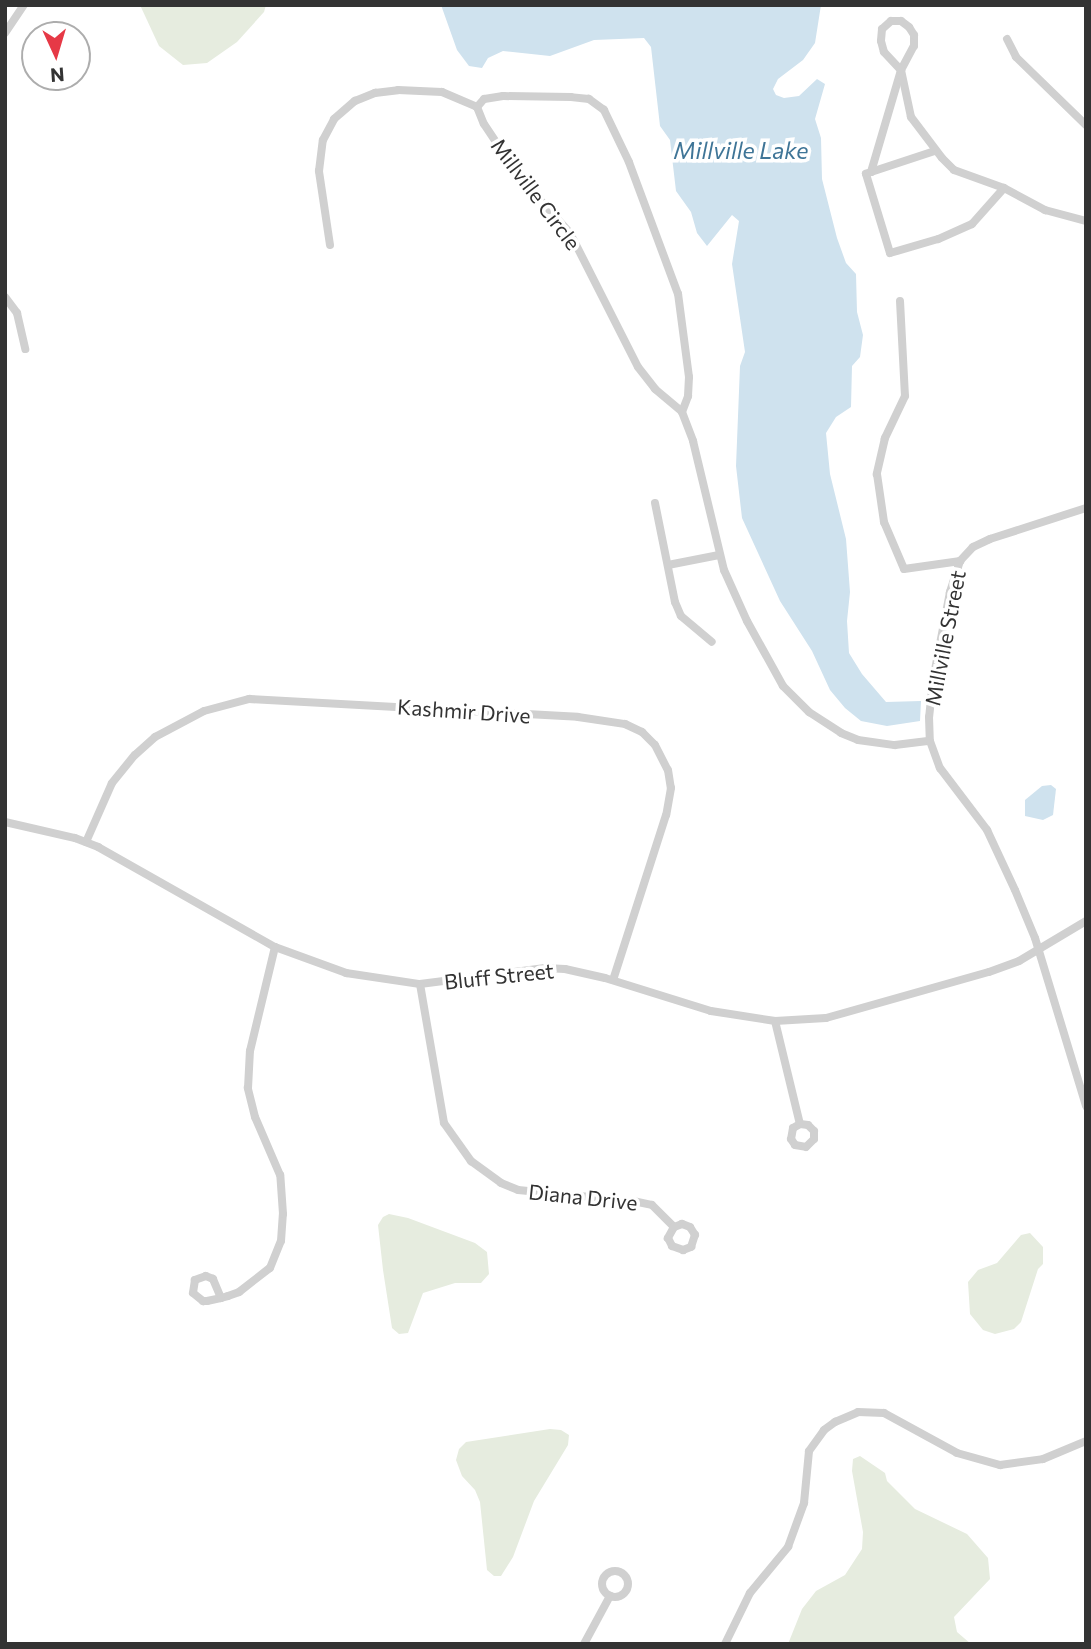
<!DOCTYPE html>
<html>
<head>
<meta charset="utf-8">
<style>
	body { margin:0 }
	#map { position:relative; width:1091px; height:1649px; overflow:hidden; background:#fff; font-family:Commissioner,sans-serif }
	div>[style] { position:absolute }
	.green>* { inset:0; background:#e6ecdf }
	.water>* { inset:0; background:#cfe2ee }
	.street>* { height:8px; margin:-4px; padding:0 4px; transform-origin:4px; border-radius:4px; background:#d0d0d0 }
	.street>.ring { margin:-4px; padding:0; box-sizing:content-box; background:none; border:8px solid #d0d0d0; border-radius:50% }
	span { translate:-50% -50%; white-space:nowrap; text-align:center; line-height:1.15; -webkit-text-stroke:7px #fff; paint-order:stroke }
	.street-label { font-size:21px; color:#333 }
	.water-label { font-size:23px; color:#3f7597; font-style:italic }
	.frame { position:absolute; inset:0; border:7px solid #333; pointer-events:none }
	.north { position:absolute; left:21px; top:21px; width:70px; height:70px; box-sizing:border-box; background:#fff; border:2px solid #adadad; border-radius:50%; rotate:176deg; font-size:19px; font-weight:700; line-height:28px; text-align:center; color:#333 }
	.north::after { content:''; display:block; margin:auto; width:24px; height:32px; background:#e63946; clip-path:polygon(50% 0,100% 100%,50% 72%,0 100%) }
</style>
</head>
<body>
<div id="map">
	<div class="green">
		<i style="clip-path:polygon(140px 5px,266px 5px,264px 12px,237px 42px,207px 63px,183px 65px,159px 46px)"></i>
		<i style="clip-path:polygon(389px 1214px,408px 1218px,475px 1243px,487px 1252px,489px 1274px,481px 1283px,455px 1283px,423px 1293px,408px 1333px,399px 1334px,392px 1328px,383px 1270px,378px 1225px,383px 1217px)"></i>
		<i style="clip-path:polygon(1030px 1233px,1043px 1247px,1043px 1264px,1038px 1269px,1021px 1322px,1014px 1329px,995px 1334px,983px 1330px,970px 1314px,968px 1282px,978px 1270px,997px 1263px,1021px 1235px)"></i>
		<i style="clip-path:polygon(550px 1429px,561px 1430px,569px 1435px,568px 1445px,534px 1501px,513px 1557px,501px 1576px,494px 1576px,487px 1570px,480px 1502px,475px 1490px,462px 1476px,456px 1460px,459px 1449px,466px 1442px)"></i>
		<i style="clip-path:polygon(860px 1456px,885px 1473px,887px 1481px,915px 1509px,967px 1534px,988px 1558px,990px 1579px,954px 1617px,957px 1632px,971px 1644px,788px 1644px,802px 1609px,816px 1591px,845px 1575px,862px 1549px,863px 1532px,852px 1471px,853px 1459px)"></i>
	</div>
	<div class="water">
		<i style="clip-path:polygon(441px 5px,821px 5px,815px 43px,803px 60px,778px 79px,773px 89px,776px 95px,784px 98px,799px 96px,817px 79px,825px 84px,815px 119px,821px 138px,822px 179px,837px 238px,846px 263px,856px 274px,857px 312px,863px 335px,860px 357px,852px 366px,851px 407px,836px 417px,826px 433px,830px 474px,846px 539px,850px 592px,847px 621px,849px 653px,862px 674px,886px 702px,921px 701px,920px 721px,887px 726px,861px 721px,845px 708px,830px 690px,812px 651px,780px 601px,742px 518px,736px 466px,740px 366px,745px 352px,732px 264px,739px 221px,732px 215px,707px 246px,697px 233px,691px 212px,676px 191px,670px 140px,660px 126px,651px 47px,644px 38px,594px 40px,550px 56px,503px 51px,488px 58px,482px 68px,469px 66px,457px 50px)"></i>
		<i style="clip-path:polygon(1051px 785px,1056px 789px,1053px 815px,1043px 820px,1025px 816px,1025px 800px,1042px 786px)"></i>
	</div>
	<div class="street">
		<i style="left:5px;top:33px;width:34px;rotate:-56deg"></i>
		<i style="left:1007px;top:39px;width:20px;rotate:63deg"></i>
		<i style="left:1016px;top:57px;width:98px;rotate:44.2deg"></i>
		<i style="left:871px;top:172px;width:67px;rotate:-18.2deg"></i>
		<i style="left:1004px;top:188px;width:48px;rotate:131.6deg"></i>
		<i style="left:972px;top:224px;width:37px;rotate:156deg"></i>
		<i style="left:938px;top:239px;width:50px;rotate:163.7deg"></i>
		<i style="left:890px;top:253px;width:83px;rotate:-106.9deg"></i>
		<i style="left:866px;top:174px;width:5px;rotate:-22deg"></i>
		<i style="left:871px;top:172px;width:106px;rotate:-73.6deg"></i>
		<i style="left:901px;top:70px;width:27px;rotate:-62deg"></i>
		<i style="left:914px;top:46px;width:11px;rotate:-90deg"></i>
		<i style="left:914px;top:35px;width:9px;rotate:-122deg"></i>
		<i style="left:909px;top:27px;width:10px;rotate:-143deg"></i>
		<i style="left:901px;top:21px;width:10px;rotate:180deg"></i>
		<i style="left:891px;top:21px;width:12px;rotate:138deg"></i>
		<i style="left:882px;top:29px;width:12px;rotate:95deg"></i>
		<i style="left:881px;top:41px;width:11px;rotate:75deg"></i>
		<i style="left:884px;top:52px;width:25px;rotate:47deg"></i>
		<i style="left:901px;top:70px;width:48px;rotate:78deg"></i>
		<i style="left:911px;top:117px;width:51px;rotate:52.9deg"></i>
		<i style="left:942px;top:158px;width:17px;rotate:45deg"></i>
		<i style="left:954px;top:170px;width:53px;rotate:19.8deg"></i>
		<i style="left:1004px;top:188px;width:47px;rotate:28.2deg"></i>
		<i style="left:1045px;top:210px;width:42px;rotate:15deg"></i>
		<i style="left:330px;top:245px;width:75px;rotate:-98.5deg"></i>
		<i style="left:319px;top:171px;width:31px;rotate:-83deg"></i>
		<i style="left:323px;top:140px;width:24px;rotate:-62deg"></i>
		<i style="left:334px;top:119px;width:28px;rotate:-41deg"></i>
		<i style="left:355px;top:101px;width:22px;rotate:-22deg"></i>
		<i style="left:375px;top:93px;width:23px;rotate:-7deg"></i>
		<i style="left:398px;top:90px;width:44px;rotate:2.6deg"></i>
		<i style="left:442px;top:92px;width:38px;rotate:23deg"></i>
		<i style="left:5px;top:297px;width:20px;rotate:53deg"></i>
		<i style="left:17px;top:313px;width:37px;rotate:77deg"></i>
		<i style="left:900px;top:301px;width:95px;rotate:87deg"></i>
		<i style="left:905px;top:396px;width:47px;rotate:115.5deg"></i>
		<i style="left:885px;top:438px;width:37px;rotate:103deg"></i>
		<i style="left:877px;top:474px;width:49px;rotate:81.7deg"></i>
		<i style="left:884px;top:522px;width:51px;rotate:66.9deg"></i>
		<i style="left:904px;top:569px;width:57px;rotate:-8.1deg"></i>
		<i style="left:682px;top:412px;width:17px;rotate:-69deg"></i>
		<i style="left:688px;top:396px;width:19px;rotate:-87deg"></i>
		<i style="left:689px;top:377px;width:84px;rotate:-97.5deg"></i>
		<i style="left:678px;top:294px;width:141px;rotate:-110.4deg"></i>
		<i style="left:629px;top:162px;width:58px;rotate:-115.7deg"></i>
		<i style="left:604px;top:110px;width:19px;rotate:-144deg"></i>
		<i style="left:589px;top:99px;width:18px;rotate:-174deg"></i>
		<i style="left:571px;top:97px;width:68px;rotate:-179.2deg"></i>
		<i style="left:503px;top:96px;width:19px;rotate:171deg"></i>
		<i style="left:484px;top:99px;width:11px;rotate:131deg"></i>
		<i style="left:477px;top:107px;width:18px;rotate:68deg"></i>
		<i style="left:484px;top:124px;width:65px;rotate:56.3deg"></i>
		<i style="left:520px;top:178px;width:74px;rotate:47.7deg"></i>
		<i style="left:570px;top:233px;width:150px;rotate:63.1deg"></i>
		<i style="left:638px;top:367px;width:28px;rotate:52deg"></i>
		<i style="left:655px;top:389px;width:35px;rotate:40deg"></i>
		<i style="left:682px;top:412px;width:31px;rotate:69deg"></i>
		<i style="left:693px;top:441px;width:133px;rotate:76.5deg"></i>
		<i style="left:724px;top:570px;width:56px;rotate:65.7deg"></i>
		<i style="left:747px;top:621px;width:74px;rotate:61deg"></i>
		<i style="left:783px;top:686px;width:37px;rotate:45deg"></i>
		<i style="left:809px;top:712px;width:38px;rotate:33deg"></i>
		<i style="left:841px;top:733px;width:18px;rotate:22deg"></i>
		<i style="left:858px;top:740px;width:37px;rotate:8deg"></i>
		<i style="left:895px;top:745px;width:35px;rotate:-7deg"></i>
		<i style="left:655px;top:503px;width:101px;rotate:78.6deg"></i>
		<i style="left:675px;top:602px;width:15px;rotate:67deg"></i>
		<i style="left:681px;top:616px;width:40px;rotate:40deg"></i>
		<i style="left:1086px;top:508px;width:101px;rotate:162.1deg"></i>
		<i style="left:990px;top:539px;width:19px;rotate:155deg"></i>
		<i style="left:973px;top:547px;width:19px;rotate:133deg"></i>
		<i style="left:960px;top:561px;width:33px;rotate:108deg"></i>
		<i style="left:950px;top:592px;width:90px;rotate:100.9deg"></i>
		<i style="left:933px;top:680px;width:37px;rotate:96deg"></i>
		<i style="left:929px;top:717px;width:24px;rotate:88deg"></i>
		<i style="left:930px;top:741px;width:29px;rotate:70deg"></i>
		<i style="left:940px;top:768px;width:78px;rotate:52.8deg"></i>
		<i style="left:987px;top:830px;width:66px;rotate:65deg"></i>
		<i style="left:1015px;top:890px;width:52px;rotate:67.4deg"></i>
		<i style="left:1035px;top:938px;width:176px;rotate:73.1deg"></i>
		<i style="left:668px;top:565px;width:52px;rotate:-11.1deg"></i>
		<i style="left:5px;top:822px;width:72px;rotate:12.9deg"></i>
		<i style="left:75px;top:838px;width:25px;rotate:21deg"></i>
		<i style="left:98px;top:847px;width:203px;rotate:29.5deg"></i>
		<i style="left:275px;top:947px;width:76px;rotate:20.1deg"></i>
		<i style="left:346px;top:973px;width:75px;rotate:8.5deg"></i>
		<i style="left:420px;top:984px;width:126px;rotate:-7.3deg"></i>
		<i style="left:545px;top:968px;width:20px;rotate:3deg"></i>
		<i style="left:565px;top:969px;width:41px;rotate:12.7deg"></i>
		<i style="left:605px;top:978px;width:111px;rotate:17.3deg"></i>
		<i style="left:711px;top:1011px;width:65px;rotate:8.9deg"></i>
		<i style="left:775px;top:1021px;width:51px;rotate:-3.4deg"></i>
		<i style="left:826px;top:1018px;width:169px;rotate:-15.8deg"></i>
		<i style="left:989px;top:972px;width:32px;rotate:-20deg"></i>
		<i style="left:1019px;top:961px;width:78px;rotate:-30.8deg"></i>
		<i style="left:86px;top:842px;width:64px;rotate:-66.2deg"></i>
		<i style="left:112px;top:783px;width:36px;rotate:-51deg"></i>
		<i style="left:135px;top:755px;width:27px;rotate:-42deg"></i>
		<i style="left:155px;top:737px;width:55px;rotate:-28deg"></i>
		<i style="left:204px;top:711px;width:47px;rotate:-14.9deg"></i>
		<i style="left:249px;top:699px;width:329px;rotate:3.1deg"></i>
		<i style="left:578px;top:717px;width:48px;rotate:8.5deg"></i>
		<i style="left:625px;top:724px;width:19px;rotate:25deg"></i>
		<i style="left:642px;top:732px;width:18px;rotate:45deg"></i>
		<i style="left:655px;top:745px;width:28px;rotate:63deg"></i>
		<i style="left:668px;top:770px;width:18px;rotate:81deg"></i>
		<i style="left:671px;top:788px;width:27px;rotate:100deg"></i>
		<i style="left:666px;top:815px;width:173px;rotate:107.8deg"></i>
		<i style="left:420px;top:984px;width:141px;rotate:80.2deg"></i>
		<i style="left:444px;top:1123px;width:47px;rotate:54.6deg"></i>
		<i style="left:471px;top:1161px;width:37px;rotate:36deg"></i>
		<i style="left:501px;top:1183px;width:18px;rotate:22deg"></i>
		<i style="left:518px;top:1190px;width:116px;rotate:5.5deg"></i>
		<i style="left:633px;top:1201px;width:19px;rotate:12deg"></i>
		<i style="left:652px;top:1205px;width:31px;rotate:45deg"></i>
		<i style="left:674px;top:1227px;width:13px;rotate:119deg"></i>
		<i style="left:668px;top:1238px;width:9px;rotate:63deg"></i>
		<i style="left:672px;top:1246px;width:12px;rotate:20deg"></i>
		<i style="left:683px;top:1250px;width:9px;rotate:-21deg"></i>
		<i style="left:691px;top:1247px;width:13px;rotate:-72deg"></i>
		<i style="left:695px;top:1235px;width:9px;rotate:-122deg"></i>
		<i style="left:690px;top:1227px;width:9px;rotate:-159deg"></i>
		<i style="left:682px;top:1224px;width:9px;rotate:159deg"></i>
		<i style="left:775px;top:1021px;width:106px;rotate:76.4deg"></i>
		<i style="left:800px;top:1124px;width:8px;rotate:150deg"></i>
		<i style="left:793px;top:1128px;width:11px;rotate:100deg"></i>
		<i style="left:791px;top:1139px;width:7px;rotate:56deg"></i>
		<i style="left:795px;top:1145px;width:11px;rotate:10deg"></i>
		<i style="left:806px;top:1147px;width:11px;rotate:-45deg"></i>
		<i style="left:814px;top:1139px;width:8px;rotate:-90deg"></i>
		<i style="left:814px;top:1131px;width:8px;rotate:-135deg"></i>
		<i style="left:808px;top:1125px;width:8px;rotate:-173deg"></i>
		<i style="left:221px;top:1298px;width:21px;rotate:-113deg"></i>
		<i style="left:213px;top:1279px;width:8px;rotate:-157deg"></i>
		<i style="left:206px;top:1276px;width:12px;rotate:160deg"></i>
		<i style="left:195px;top:1280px;width:13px;rotate:99deg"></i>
		<i style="left:193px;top:1293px;width:13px;rotate:39deg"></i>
		<i style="left:203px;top:1301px;width:4px"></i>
		<i style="left:207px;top:1301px;width:14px;rotate:-12deg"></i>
		<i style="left:221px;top:1298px;width:7px;rotate:-16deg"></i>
		<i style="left:228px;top:1296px;width:12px;rotate:-20deg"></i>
		<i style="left:239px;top:1292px;width:39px;rotate:-38deg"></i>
		<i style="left:270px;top:1268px;width:29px;rotate:-68deg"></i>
		<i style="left:281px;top:1241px;width:27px;rotate:-86deg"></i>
		<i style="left:283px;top:1214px;width:39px;rotate:-94deg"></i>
		<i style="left:280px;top:1175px;width:63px;rotate:-113.3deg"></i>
		<i style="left:255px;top:1117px;width:30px;rotate:-104deg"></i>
		<i style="left:248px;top:1088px;width:37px;rotate:-87deg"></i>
		<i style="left:250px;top:1051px;width:107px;rotate:-76.5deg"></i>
		<i class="ring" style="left:602px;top:1571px;width:18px;height:18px"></i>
		<i style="left:584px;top:1644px;width:55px;rotate:-61.6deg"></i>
		<i style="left:725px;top:1644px;width:57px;rotate:-63.9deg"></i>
		<i style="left:750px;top:1593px;width:60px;rotate:-50.4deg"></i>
		<i style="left:788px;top:1547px;width:47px;rotate:-70deg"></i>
		<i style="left:804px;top:1503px;width:52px;rotate:-84.5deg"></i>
		<i style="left:809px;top:1451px;width:26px;rotate:-54deg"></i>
		<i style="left:824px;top:1430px;width:14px;rotate:-36deg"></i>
		<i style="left:835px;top:1422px;width:25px;rotate:-23deg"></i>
		<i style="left:858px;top:1412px;width:26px;rotate:2deg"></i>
		<i style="left:884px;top:1413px;width:83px;rotate:28.7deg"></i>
		<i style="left:957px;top:1453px;width:45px;rotate:15.6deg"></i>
		<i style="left:1000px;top:1465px;width:43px;rotate:-7.9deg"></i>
		<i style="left:1043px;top:1459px;width:47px;rotate:-22.7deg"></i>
	</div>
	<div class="street-label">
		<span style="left:536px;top:194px;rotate:53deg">Millville Circle</span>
		<span style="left:945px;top:638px;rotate:-79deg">Millville Street</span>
		<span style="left:464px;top:711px;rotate:4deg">Kashmir Drive</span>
		<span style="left:499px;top:976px;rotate:-6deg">Bluff Street</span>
		<span style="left:583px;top:1197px;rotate:6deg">Diana Drive</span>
	</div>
	<div class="water-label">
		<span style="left:741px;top:150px">Millville Lake</span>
	</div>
	<div class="frame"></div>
	<div class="north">N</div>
</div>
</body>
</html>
